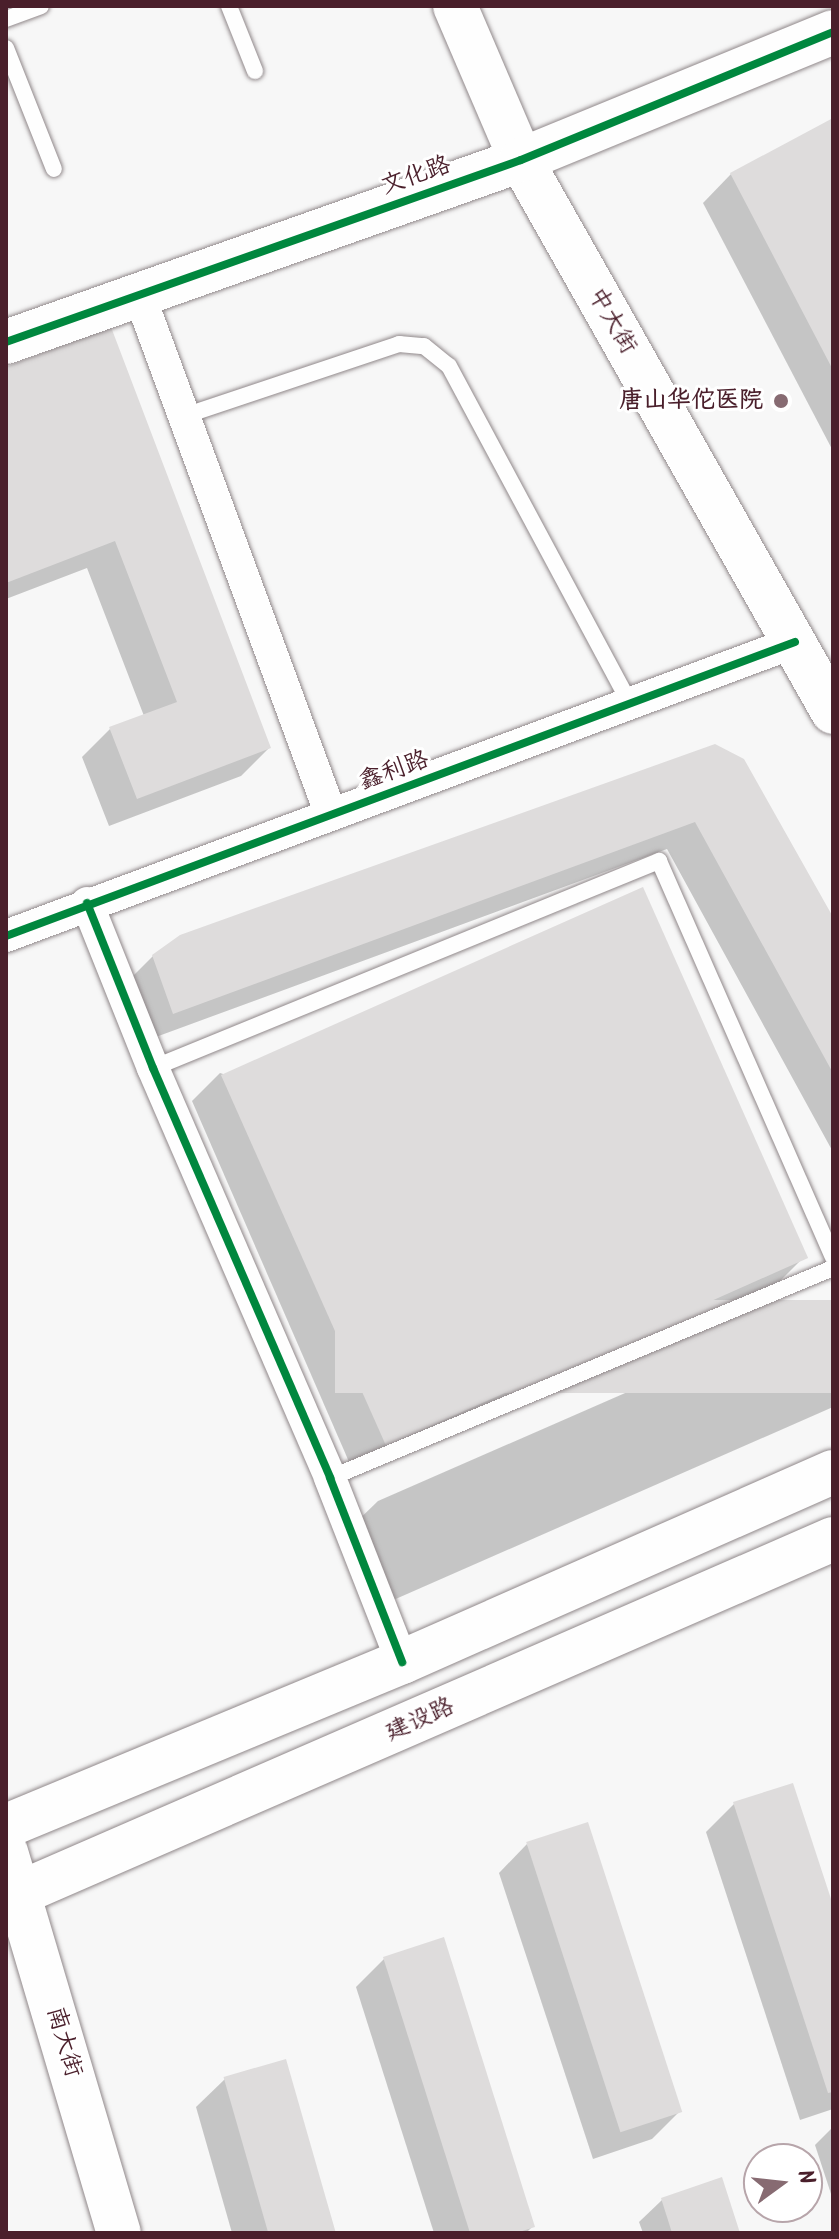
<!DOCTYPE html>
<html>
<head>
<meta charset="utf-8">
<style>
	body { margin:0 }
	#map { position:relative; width:839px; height:2239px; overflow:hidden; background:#f7f7f7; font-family:Kalam,"LXGW WenKai TC",sans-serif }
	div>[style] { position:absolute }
	.shadow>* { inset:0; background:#0003 }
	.building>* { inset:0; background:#dedcdc; transform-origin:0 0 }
	.roads { filter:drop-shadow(0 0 2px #90888a) drop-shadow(0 0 2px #90888a) }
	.lane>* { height:16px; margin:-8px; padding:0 8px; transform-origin:8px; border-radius:8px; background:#fefefe }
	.street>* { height:32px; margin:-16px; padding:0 16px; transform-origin:16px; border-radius:16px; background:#fefefe }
	.secondary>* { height:44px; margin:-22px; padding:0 22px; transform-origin:22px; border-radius:22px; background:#fefefe }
	.primary>* { height:44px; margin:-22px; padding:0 22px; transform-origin:22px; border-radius:22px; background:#fefefe }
	.cycleway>* { height:8px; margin:-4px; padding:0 4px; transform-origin:4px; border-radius:4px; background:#00873e }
	.dots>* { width:22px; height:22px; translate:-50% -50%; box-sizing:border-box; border:4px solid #fff; border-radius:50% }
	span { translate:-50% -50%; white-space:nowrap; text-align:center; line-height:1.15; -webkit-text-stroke:6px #fff; paint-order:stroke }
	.street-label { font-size:24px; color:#4a1f2b }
	.poi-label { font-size:24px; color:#4a1f2b; font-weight:700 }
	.right { translate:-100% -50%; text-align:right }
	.frame { position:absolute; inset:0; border:8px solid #4a1f2b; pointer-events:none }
	.north { position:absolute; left:743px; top:2143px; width:80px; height:80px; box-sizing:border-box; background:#fff; border:2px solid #b7a5aa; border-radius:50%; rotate:75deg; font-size:22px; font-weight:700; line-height:32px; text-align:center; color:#4a1f2b }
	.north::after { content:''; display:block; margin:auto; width:28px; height:36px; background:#876b72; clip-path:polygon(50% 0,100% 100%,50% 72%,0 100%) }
</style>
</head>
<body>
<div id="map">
	<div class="shadow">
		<i style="clip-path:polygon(833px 121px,833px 451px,703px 203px,731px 174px)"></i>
		<i style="clip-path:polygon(6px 369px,269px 748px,241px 776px,109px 826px,82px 757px,110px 729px,144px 716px,87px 568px,6px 599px)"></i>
		<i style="clip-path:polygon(715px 746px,833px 921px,833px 1152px,667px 849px,145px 1041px,125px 984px,153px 956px)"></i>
		<i style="clip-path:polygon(220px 1073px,802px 1259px,774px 1287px,353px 1471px,192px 1101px)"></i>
		<i style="clip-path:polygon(833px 1302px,833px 1407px,382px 1605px,349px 1529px,378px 1501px)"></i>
		<i style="clip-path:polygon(734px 1804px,833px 1912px,833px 2109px,800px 2120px,706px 1832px)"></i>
		<i style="clip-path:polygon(527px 1844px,680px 2111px,652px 2139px,593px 2159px,499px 1873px)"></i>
		<i style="clip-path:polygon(384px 1959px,533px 2226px,526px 2233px,434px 2233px,356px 1987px)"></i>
		<i style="clip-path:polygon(225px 2079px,334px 2233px,232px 2233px,196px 2107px)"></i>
		<i style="clip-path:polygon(833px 2127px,833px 2200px,815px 2145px)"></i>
		<i style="clip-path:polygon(662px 2200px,738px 2233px,643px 2233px,639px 2222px)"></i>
	</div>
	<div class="building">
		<i style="clip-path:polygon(833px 118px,833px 370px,730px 173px)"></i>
		<i style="clip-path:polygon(111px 327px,271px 748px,137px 799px,109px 727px,177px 702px,115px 541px,6px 583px,6px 367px)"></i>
		<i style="clip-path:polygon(715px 744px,744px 759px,833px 917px,833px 1073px,695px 822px,173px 1014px,152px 955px,180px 935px)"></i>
		<i style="left:643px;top:887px;width:406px;height:462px;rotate:66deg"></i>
		<i style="left:833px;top:1300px;width:93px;height:498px;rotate:90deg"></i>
		<i style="clip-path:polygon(793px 1783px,833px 1905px,833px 2092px,828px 2093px,733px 1802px)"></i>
		<i style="left:588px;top:1822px;width:305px;height:65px;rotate:72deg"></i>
		<i style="clip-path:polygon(444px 1937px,535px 2227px,516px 2233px,470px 2233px,383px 1957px)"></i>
		<i style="left:286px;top:2059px;width:181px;height:65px;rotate:74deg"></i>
		<i style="clip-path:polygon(722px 2177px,740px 2233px,672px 2233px,661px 2198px)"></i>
	</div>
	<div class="roads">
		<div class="lane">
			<i style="left:229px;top:6px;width:70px;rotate:68.2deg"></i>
			<i style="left:6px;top:19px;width:37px;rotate:-20deg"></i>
			<i style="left:6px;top:48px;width:130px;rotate:68.4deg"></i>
			<i style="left:184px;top:416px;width:227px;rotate:-18.5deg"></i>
			<i style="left:399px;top:344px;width:25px;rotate:5deg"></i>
			<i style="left:424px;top:346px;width:32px;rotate:39deg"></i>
			<i style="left:449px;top:366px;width:383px;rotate:61.8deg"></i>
			<i style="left:153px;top:1068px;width:547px;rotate:-22.25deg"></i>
			<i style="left:659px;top:861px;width:433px;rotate:66.3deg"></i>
			<i style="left:330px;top:1478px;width:545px;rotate:-22.66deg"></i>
		</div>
		<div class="street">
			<i style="left:139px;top:294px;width:555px;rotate:69.77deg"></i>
			<i style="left:87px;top:903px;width:178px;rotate:68.2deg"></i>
			<i style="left:153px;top:1068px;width:447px;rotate:66.6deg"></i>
			<i style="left:330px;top:1478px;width:198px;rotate:68.6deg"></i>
			<i style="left:6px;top:936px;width:842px;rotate:-20.44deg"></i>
		</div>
		<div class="secondary">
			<i style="left:455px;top:6px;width:168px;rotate:66.8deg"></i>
			<i style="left:521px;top:160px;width:634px;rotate:60.52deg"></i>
			<i style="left:6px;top:342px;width:546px;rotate:-19.46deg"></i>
			<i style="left:521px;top:160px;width:337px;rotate:-22.3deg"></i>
			<i style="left:6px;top:1852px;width:397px;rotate:73.5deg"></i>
		</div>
		<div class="primary">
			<i style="left:6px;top:1826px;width:429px;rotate:-22.5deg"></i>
			<i style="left:402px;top:1662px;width:471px;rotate:-23.8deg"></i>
			<i style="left:6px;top:1899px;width:902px;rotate:-23.52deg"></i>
		</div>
	</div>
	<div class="cycleway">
		<i style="left:6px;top:342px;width:546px;rotate:-19.46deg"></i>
		<i style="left:521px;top:160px;width:337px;rotate:-22.3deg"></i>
		<i style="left:87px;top:903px;width:178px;rotate:68.2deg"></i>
		<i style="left:153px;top:1068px;width:447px;rotate:66.6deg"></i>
		<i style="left:330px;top:1478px;width:198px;rotate:68.6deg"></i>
		<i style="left:6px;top:936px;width:842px;rotate:-20.44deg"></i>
	</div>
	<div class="dots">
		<i style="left:781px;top:401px;background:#876b72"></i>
	</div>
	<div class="street-label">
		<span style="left:416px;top:176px;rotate:-19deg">文化路</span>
		<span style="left:612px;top:321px;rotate:60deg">中大街</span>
		<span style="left:394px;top:771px;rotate:-20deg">鑫利路</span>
		<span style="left:420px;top:1720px;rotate:-24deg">建设路</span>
		<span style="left:64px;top:2042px;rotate:74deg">南大街</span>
	</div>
	<div class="poi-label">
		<span class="right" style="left:763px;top:401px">唐山华佗医院</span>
	</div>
	<div class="frame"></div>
	<div class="north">N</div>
</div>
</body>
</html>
